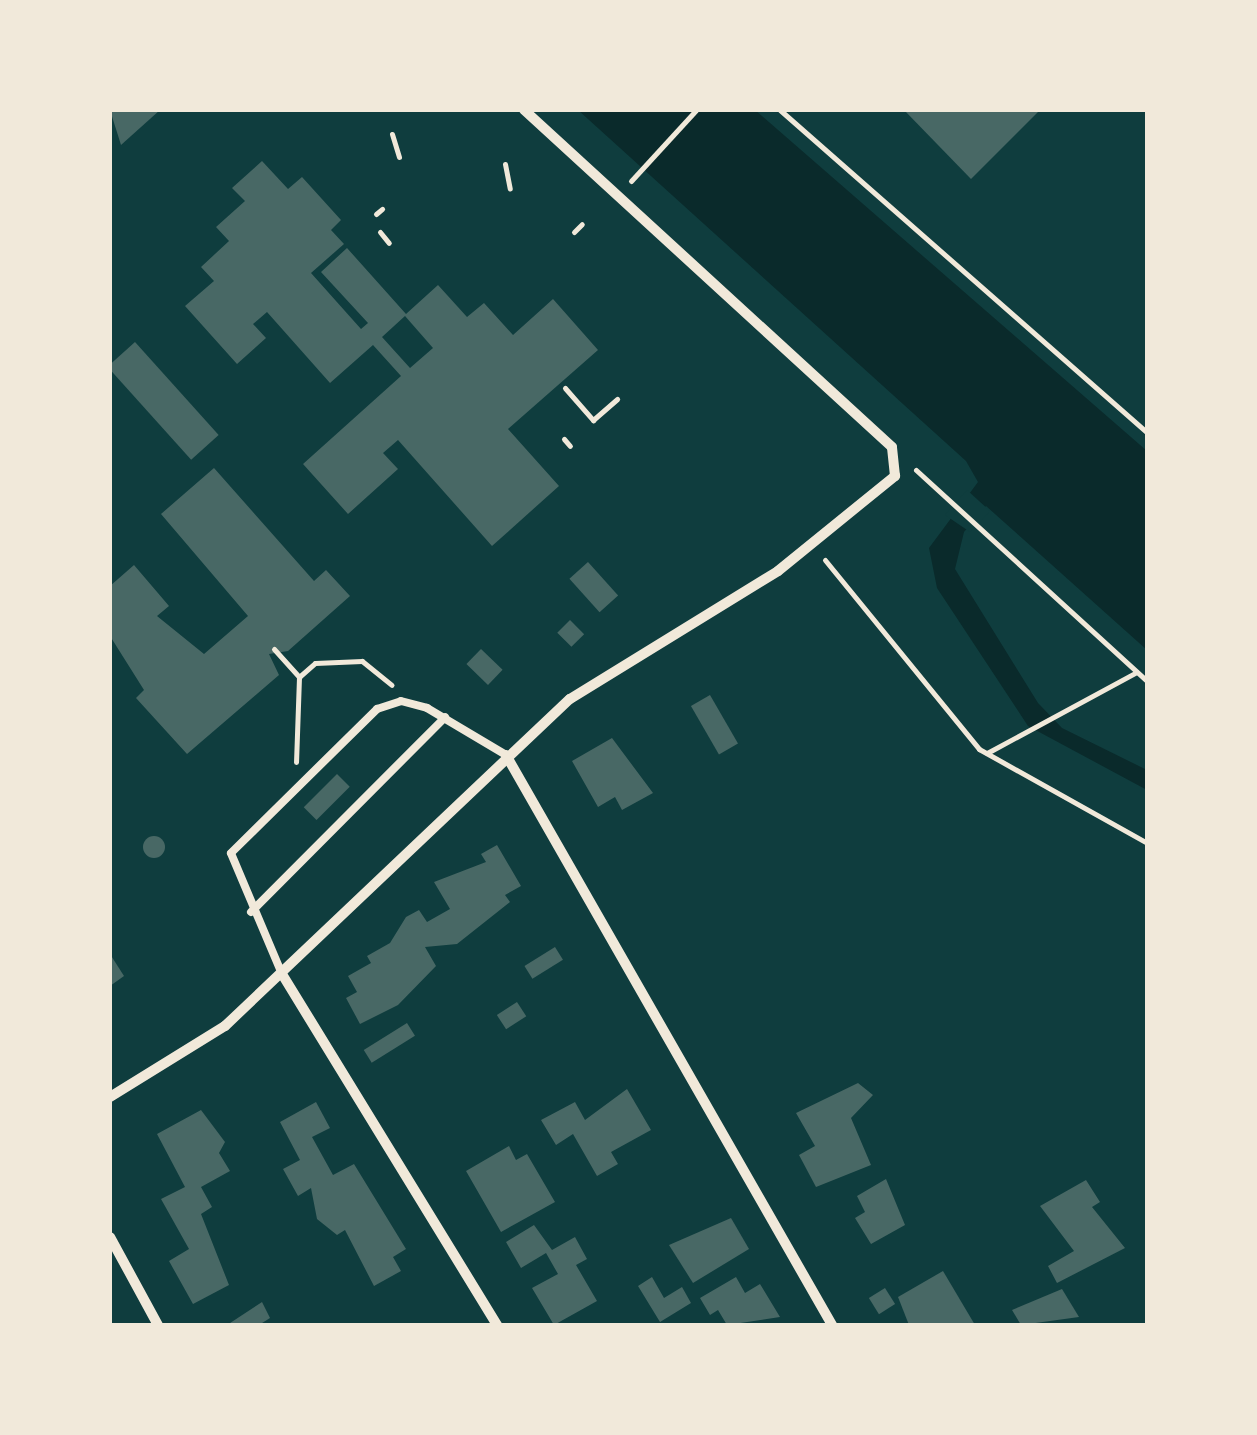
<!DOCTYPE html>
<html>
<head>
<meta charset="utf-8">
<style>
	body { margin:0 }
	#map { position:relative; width:1257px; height:1435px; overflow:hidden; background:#0f3d3e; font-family:"Space Grotesk",sans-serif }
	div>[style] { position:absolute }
	.water>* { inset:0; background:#0a2a2b }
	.pier>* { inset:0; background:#0f3d3e }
	.building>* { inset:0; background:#486865; transform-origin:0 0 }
	.round { border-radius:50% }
	.path>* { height:5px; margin:-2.5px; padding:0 2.5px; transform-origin:2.5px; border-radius:2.5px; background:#f1e9da }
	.service>* { height:8px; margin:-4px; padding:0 4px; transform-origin:4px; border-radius:4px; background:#f1e9da }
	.minor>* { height:10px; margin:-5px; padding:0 5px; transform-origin:5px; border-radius:5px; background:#f1e9da }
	span { translate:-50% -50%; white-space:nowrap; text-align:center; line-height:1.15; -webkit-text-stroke:9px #f1e9da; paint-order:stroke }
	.frame { position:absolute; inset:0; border:112px solid #f1e9da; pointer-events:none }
</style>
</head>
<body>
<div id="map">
	<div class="water">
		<i style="clip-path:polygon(578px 110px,755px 110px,1147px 451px,1147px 650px,986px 506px,964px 532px,955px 569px,1038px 703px,1062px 728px,1147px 770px,1147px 790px,1028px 726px,937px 588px,929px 548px,978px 482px,966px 461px)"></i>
	</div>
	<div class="pier">
		<i style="clip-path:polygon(967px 490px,990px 511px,970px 532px,945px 515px)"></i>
	</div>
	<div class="building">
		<i style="clip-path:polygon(110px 110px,160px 110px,121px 145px)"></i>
		<i style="clip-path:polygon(904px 110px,1040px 110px,971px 179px)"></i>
		<i style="clip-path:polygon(evenodd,262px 161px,288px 189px,302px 177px,341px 220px,331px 230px,344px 244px,311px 273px,361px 329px,368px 323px,321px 272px,347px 248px,406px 314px,438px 285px,467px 317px,484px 303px,513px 335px,553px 299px,598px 350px,508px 429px,559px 486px,492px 546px,398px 440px,383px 453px,398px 469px,348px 514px,303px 464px,401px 376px,373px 345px,330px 383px,267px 312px,253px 324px,266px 338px,237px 364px,185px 306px,214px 281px,201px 267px,229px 241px,216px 227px,245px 201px,232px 188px,262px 161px,405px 316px,433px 348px,410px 368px,382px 337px,405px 316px)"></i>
		<i style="left:135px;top:342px;width:125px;height:37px;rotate:48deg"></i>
		<i style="clip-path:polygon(214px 468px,314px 581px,326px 570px,350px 596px,288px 651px,269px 654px,279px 675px,187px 754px,136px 698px,144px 690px,110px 636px,110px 586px,134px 565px,169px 606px,157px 616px,204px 654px,248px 616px,161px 514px)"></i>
		<i style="left:588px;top:562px;width:45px;height:25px;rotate:48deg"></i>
		<i style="left:570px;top:620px;width:20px;height:18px;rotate:45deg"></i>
		<i style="left:481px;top:649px;width:30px;height:21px;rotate:44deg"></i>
		<i style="left:710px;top:695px;width:56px;height:22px;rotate:60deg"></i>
		<i style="clip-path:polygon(612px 738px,653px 793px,622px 810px,615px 797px,598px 807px,572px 761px)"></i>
		<i style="left:337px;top:774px;width:18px;height:47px;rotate:45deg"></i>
		<i class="round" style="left:143px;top:836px;width:22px;height:22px"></i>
		<i style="clip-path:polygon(497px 845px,521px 886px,505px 895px,510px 902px,457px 944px,425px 947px,436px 966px,398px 1005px,360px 1024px,346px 998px,357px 992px,348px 976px,371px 963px,367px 956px,390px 943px,406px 917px,419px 910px,427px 922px,450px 909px,434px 882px,486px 862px,481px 854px)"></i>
		<i style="left:555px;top:947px;width:15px;height:36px;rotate:58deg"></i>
		<i style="clip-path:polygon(110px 954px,124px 976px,110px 986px)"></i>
		<i style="left:517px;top:1002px;width:17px;height:24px;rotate:57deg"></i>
		<i style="left:407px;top:1023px;width:15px;height:51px;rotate:58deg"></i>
		<i style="clip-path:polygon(858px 1083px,873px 1095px,851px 1118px,871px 1165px,816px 1187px,799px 1155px,815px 1146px,796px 1113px)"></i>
		<i style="clip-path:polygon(627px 1089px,651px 1130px,611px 1152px,618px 1164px,597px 1176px,573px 1134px,556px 1145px,541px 1120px,575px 1102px,585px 1120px)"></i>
		<i style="clip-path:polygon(316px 1102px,330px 1128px,312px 1137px,333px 1175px,354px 1164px,406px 1249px,393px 1257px,401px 1271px,374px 1286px,345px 1230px,337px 1235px,317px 1219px,311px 1188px,298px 1196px,283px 1169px,300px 1160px,280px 1122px)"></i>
		<i style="clip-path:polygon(201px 1110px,225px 1142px,219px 1153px,230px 1171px,201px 1187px,212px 1207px,201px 1214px,229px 1285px,193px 1304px,169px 1261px,189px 1249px,161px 1199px,185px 1187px,157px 1134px)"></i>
		<i style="clip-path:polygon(509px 1146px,516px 1160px,527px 1154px,555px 1202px,501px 1232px,466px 1171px)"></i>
		<i style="clip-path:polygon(886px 1179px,905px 1225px,871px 1244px,855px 1218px,865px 1212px,857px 1196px)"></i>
		<i style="clip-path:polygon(1086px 1180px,1100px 1202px,1092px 1207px,1125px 1248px,1057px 1283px,1048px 1266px,1074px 1251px,1040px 1206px)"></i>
		<i style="clip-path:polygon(731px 1218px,749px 1249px,693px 1283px,669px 1245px)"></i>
		<i style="clip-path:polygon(534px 1225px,552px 1250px,575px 1237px,587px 1259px,576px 1265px,597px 1301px,554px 1325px,532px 1288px,558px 1274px,546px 1253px,521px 1268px,506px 1242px)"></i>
		<i style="clip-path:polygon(943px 1271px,975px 1325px,909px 1325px,898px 1297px)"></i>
		<i style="clip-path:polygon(652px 1277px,664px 1298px,682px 1287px,691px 1303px,660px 1322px,638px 1286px)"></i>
		<i style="clip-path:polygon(736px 1277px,745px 1293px,760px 1284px,780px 1317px,727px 1325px,718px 1310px,710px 1315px,700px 1298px)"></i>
		<i style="left:885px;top:1288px;width:19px;height:19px;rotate:58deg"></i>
		<i style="clip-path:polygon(1062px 1289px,1079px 1317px,1021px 1325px,1012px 1310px)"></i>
		<i style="clip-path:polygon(262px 1302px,270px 1318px,259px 1325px,227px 1325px)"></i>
	</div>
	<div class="path">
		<i style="left:780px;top:110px;width:488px;rotate:41.3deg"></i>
		<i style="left:392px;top:134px;width:24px;rotate:73deg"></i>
		<i style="left:505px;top:164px;width:25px;rotate:79deg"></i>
		<i style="left:631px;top:181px;width:96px;rotate:-47.5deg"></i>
		<i style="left:376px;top:214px;width:8px;rotate:-40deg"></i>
		<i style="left:380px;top:232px;width:14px;rotate:51deg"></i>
		<i style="left:574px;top:232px;width:11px;rotate:-45deg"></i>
		<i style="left:565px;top:388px;width:43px;rotate:48.8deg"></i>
		<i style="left:593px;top:420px;width:32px;rotate:-41deg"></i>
		<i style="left:564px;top:439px;width:9px;rotate:49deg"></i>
		<i style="left:916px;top:470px;width:313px;rotate:42.4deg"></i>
		<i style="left:825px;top:560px;width:244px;rotate:50.8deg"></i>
		<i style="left:979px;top:749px;width:193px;rotate:29.2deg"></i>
		<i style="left:274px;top:649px;width:38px;rotate:48deg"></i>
		<i style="left:299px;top:677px;width:85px;rotate:92deg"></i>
		<i style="left:299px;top:677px;width:21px;rotate:-41deg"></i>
		<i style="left:315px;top:663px;width:47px;rotate:-2.4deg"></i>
		<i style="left:362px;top:661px;width:38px;rotate:39deg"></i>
		<i style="left:987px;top:753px;width:170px;rotate:-28.4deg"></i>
	</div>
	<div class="service">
		<i style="left:251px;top:912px;width:275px;rotate:-45.1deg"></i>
		<i style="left:282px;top:974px;width:131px;rotate:-112.9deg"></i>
		<i style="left:231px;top:853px;width:205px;rotate:-44.6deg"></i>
		<i style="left:377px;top:709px;width:25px;rotate:-18deg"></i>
		<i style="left:401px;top:701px;width:27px;rotate:15deg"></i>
		<i style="left:427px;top:708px;width:92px;rotate:30.7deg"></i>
	</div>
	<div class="minor">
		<i style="left:506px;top:755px;width:657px;rotate:60.23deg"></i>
		<i style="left:282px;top:974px;width:412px;rotate:58.5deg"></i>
		<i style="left:110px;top:1097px;width:135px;rotate:-31.7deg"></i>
		<i style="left:225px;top:1026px;width:475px;rotate:-43.5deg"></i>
		<i style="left:570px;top:699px;width:244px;rotate:-31.6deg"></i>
		<i style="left:778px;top:571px;width:151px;rotate:-39.1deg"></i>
		<i style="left:895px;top:476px;width:29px;rotate:-96deg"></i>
		<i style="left:892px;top:447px;width:499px;rotate:-137.5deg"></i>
		<i style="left:110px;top:1237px;width:100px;rotate:61.4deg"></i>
	</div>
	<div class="frame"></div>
</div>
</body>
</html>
